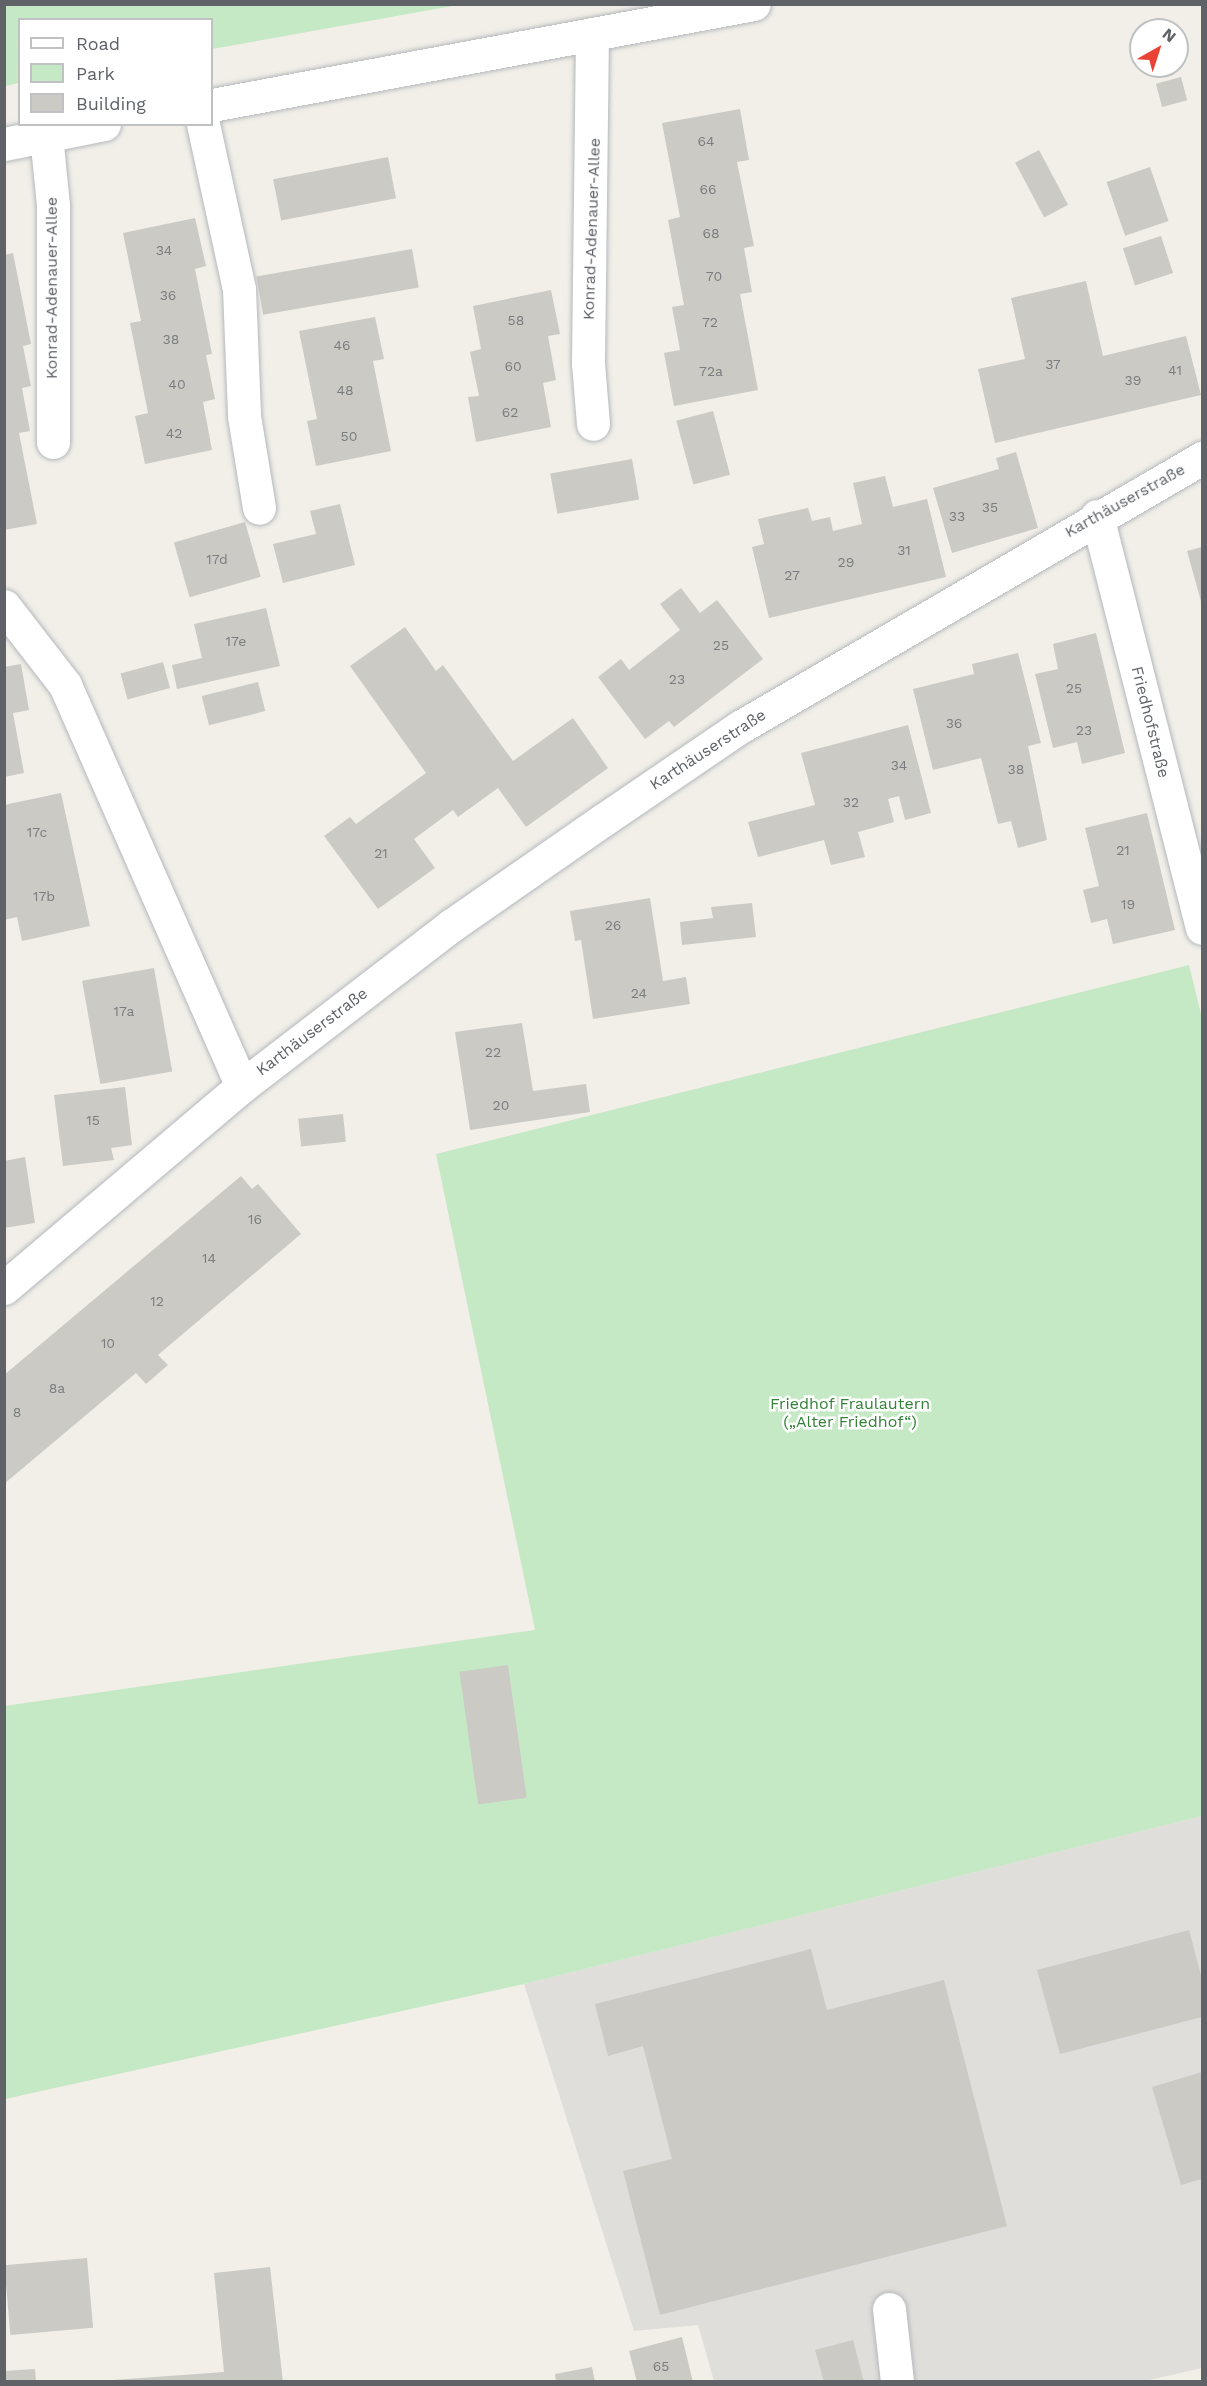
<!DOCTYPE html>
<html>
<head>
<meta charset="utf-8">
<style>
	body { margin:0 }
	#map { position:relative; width:1207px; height:2386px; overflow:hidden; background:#f1efe8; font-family:"Work Sans",sans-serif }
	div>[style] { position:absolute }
	.industrial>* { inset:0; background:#e0deda }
	.green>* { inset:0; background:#c5e8c5 }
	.building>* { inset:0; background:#cccac5; transform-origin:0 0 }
	.roads { filter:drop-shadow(0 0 2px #b5b8bc) drop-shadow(0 0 2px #b5b8bc) }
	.minor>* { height:33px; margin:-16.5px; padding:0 16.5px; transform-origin:16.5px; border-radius:16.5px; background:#fff }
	span { translate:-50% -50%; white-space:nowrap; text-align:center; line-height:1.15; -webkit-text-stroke:5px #fff; paint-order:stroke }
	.number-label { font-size:14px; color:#7a7d7f }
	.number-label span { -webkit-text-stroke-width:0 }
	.street-label { font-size:16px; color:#5f6368 }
	.park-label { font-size:16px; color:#348238 }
	.frame { position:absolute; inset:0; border:6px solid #5f6368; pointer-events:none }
	.legend { position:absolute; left:18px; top:18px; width:195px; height:108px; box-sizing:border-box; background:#fff; border:2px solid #bfc1c3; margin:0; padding:8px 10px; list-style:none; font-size:18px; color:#5f6368 }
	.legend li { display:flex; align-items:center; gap:12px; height:30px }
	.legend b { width:30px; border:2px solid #bfc1c3 }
	.north { position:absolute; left:1129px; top:18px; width:60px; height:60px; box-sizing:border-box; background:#fff; border:2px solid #bfc1c3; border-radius:50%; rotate:39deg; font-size:16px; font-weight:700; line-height:24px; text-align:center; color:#5f6368 }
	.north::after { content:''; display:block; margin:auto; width:21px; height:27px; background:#ea4335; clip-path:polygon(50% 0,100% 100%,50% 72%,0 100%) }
</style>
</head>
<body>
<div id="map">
	<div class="industrial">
		<i style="clip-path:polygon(1202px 1816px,1202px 2368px,1141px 2382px,714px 2381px,698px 2325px,634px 2331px,524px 1984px)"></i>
	</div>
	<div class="green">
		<i style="clip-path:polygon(5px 4px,458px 4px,458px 5px,212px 49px,212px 20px,20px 20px,19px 83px,5px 86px)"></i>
		<i style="clip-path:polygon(1189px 965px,1202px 1018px,1202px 1816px,524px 1984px,5px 2099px,4px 1706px,535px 1630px,436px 1154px)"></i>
	</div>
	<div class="building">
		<i style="left:1181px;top:77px;width:24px;height:26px;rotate:75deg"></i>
		<i style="clip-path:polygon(740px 109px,749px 160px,737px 162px,754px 246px,744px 248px,752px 292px,740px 294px,758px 390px,674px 406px,664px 353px,680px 350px,672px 307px,684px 305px,668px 220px,680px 217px,662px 123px)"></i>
		<i style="left:1039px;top:150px;width:62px;height:27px;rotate:62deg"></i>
		<i style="left:388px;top:157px;width:42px;height:117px;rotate:79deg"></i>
		<i style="left:1150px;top:167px;width:57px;height:46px;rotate:71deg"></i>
		<i style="clip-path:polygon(195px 218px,206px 266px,195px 269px,212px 354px,206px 355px,215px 399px,203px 402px,212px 450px,145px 464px,135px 416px,148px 413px,130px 323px,141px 321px,123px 233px)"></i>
		<i style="left:1161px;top:236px;width:39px;height:40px;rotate:72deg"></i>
		<i style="left:412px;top:249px;width:39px;height:158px;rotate:80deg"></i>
		<i style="clip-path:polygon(13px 253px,31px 344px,23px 346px,31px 386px,22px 388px,30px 431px,19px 433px,37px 524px,4px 530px,4px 255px)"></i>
		<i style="clip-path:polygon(1086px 281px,1103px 356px,1186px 336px,1201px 395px,995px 443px,978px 369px,1025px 359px,1011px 298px)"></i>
		<i style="clip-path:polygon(551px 290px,560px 334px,548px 336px,556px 380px,543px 383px,551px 427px,476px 442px,468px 397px,479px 396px,470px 352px,481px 349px,473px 306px)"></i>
		<i style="clip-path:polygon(375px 317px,384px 359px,373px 361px,391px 451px,316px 466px,307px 421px,317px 419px,299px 331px)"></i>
		<i style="left:713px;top:411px;width:66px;height:38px;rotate:75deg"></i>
		<i style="clip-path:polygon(1016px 452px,1038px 528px,952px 553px,933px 488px,999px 469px,996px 458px)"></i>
		<i style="left:632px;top:459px;width:41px;height:83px;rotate:80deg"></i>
		<i style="clip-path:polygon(885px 476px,893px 507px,927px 499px,946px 577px,769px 618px,752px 547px,764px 544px,758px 519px,808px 508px,812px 521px,830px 517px,833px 531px,862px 524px,853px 483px)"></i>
		<i style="clip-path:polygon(340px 504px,355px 565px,283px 583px,273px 544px,316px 534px,310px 511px)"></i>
		<i style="left:245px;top:522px;width:57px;height:74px;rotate:74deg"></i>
		<i style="clip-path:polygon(1202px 547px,1202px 605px,1187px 551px)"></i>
		<i style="clip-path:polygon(681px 588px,700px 613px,717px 600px,763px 659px,674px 727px,669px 721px,645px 739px,598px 677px,621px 659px,629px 670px,680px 630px,660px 604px)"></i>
		<i style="clip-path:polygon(266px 608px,280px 666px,177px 689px,172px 665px,202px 658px,194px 624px)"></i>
		<i style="clip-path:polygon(405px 627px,436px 671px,443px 665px,513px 761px,573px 718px,608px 768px,526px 827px,498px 788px,458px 817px,453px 810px,414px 839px,435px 868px,378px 909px,324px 836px,350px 817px,356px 824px,426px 773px,350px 666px)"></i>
		<i style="clip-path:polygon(1096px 633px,1125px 753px,1082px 764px,1077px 742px,1053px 748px,1035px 674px,1058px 669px,1053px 644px)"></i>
		<i style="clip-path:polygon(1018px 653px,1041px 743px,1028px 746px,1047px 840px,1018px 848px,1011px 821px,998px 824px,981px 758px,933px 770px,913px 689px,974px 674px,972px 664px)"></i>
		<i style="left:163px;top:662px;width:27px;height:44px;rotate:75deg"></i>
		<i style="clip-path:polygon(21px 664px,29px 710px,13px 713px,24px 773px,4px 777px,4px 667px)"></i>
		<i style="left:258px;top:682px;width:30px;height:58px;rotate:76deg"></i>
		<i style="clip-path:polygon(908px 725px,931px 813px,905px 820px,899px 796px,888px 799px,894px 822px,858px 832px,865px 857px,831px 865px,824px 840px,758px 857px,748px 822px,815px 805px,801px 753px)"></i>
		<i style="clip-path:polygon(61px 793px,90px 926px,22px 941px,17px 917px,4px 920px,4px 805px)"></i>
		<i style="clip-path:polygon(1147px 813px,1175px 930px,1113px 944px,1107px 919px,1091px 923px,1083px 890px,1099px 886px,1085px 828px)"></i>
		<i style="clip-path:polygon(650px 898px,663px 981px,686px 977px,690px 1004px,593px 1019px,581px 940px,575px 941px,570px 911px)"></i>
		<i style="clip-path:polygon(752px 903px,756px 937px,682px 945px,680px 922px,713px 918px,711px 907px)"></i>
		<i style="left:154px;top:968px;width:105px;height:73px;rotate:80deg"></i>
		<i style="clip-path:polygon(522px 1023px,533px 1091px,586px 1084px,590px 1112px,470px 1130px,455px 1032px)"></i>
		<i style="clip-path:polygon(125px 1087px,132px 1145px,111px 1148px,114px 1160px,63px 1166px,54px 1095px)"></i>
		<i style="left:343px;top:1114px;width:28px;height:45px;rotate:84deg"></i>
		<i style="clip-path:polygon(25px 1157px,35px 1223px,4px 1228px,4px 1161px)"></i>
		<i style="clip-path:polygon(241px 1176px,252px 1189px,258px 1184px,301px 1234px,158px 1355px,168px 1365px,146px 1384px,136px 1373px,4px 1484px,4px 1375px)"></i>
		<i style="left:508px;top:1665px;width:134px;height:49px;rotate:82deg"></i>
		<i style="clip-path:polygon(1189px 1930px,1202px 1979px,1202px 2017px,1060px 2054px,1037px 1970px)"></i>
		<i style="clip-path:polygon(811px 1949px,827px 2010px,944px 1980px,1007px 2226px,660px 2315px,623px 2171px,672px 2159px,643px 2046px,608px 2056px,595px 2004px)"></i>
		<i style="clip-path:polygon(1202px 2072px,1202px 2179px,1181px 2185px,1152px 2087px)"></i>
		<i style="left:87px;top:2258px;width:70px;height:83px;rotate:85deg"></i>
		<i style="clip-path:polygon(270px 2267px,283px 2382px,86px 2382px,224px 2372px,214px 2273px)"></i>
		<i style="clip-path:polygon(682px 2337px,693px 2382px,637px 2382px,629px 2351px)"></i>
		<i style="clip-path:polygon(853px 2340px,864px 2382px,824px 2382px,815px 2350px)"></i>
		<i style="clip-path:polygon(592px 2367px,595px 2382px,556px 2382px,555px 2374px)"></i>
		<i style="clip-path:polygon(35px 2369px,36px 2382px,4px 2382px,4px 2371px)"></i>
	</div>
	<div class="roads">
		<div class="minor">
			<i style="left:592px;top:34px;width:329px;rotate:90.7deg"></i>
			<i style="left:588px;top:363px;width:61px;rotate:85.3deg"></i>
			<i style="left:212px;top:105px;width:551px;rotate:-10.56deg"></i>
			<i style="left:203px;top:124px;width:169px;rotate:77.7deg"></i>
			<i style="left:239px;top:289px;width:127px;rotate:87.7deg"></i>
			<i style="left:244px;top:416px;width:93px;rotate:80.7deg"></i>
			<i style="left:46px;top:135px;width:70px;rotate:84.3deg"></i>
			<i style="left:53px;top:205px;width:237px;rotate:90deg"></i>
			<i style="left:4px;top:144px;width:102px;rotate:-11.3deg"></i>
			<i style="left:1097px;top:516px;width:425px;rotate:75.7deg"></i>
			<i style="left:4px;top:606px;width:100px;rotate:52.3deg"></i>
			<i style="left:65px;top:685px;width:438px;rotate:66.2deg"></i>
			<i style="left:4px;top:1288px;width:312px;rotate:-40.3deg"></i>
			<i style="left:242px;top:1086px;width:265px;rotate:-37.5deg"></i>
			<i style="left:452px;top:925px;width:184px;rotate:-34.8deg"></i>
			<i style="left:603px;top:820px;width:166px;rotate:-34.2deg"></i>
			<i style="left:740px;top:727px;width:535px;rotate:-30.21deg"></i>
			<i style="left:889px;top:2309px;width:73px;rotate:83.7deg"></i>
		</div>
	</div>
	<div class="number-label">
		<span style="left:706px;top:141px">64</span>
		<span style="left:708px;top:189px">66</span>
		<span style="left:711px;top:233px">68</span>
		<span style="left:164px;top:250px">34</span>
		<span style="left:714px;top:276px">70</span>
		<span style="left:168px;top:295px">36</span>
		<span style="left:516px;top:320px">58</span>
		<span style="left:710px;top:322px">72</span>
		<span style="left:171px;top:339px">38</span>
		<span style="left:342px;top:345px">46</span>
		<span style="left:1053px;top:364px">37</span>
		<span style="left:513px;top:366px">60</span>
		<span style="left:1175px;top:370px">41</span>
		<span style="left:711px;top:371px">72a</span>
		<span style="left:1133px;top:380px">39</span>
		<span style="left:177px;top:384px">40</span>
		<span style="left:345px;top:390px">48</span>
		<span style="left:510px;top:412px">62</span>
		<span style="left:174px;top:433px">42</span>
		<span style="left:349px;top:436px">50</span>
		<span style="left:990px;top:507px">35</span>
		<span style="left:957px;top:516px">33</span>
		<span style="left:904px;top:550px">31</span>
		<span style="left:217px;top:559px">17d</span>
		<span style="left:846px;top:562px">29</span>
		<span style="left:792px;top:575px">27</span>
		<span style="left:236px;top:641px">17e</span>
		<span style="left:721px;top:645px">25</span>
		<span style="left:677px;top:679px">23</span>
		<span style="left:1074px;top:688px">25</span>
		<span style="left:954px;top:723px">36</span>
		<span style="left:1084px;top:730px">23</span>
		<span style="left:899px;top:765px">34</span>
		<span style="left:1016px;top:769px">38</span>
		<span style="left:851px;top:802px">32</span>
		<span style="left:37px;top:832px">17c</span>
		<span style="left:1123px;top:850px">21</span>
		<span style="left:381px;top:853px">21</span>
		<span style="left:44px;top:896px">17b</span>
		<span style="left:1128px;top:904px">19</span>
		<span style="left:613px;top:925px">26</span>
		<span style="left:639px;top:993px">24</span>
		<span style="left:124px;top:1011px">17a</span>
		<span style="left:493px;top:1052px">22</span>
		<span style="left:501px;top:1105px">20</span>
		<span style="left:93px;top:1120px">15</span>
		<span style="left:255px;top:1219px">16</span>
		<span style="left:209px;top:1258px">14</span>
		<span style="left:157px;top:1301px">12</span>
		<span style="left:108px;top:1343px">10</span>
		<span style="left:57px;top:1388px">8a</span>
		<span style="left:17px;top:1412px">8</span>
		<span style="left:661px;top:2366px">65</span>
	</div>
	<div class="street-label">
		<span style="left:592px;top:229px;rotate:-88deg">Konrad-Adenauer-Allee</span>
		<span style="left:52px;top:288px;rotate:-90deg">Konrad-Adenauer-Allee</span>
		<span style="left:1125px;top:501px;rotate:-29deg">Karthäuserstraße</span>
		<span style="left:1150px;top:722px;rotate:76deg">Friedhofstraße</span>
		<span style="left:708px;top:750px;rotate:-33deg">Karthäuserstraße</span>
		<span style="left:312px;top:1032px;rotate:-37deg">Karthäuserstraße</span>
	</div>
	<div class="park-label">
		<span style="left:850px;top:1413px">Friedhof Fraulautern<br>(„Alter Friedhof“)</span>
	</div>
	<div class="frame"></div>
	<ul class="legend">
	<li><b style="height:8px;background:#fff"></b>Road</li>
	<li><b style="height:16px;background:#c5e8c5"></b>Park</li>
	<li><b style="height:16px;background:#cccac5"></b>Building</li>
	</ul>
	<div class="north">N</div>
</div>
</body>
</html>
